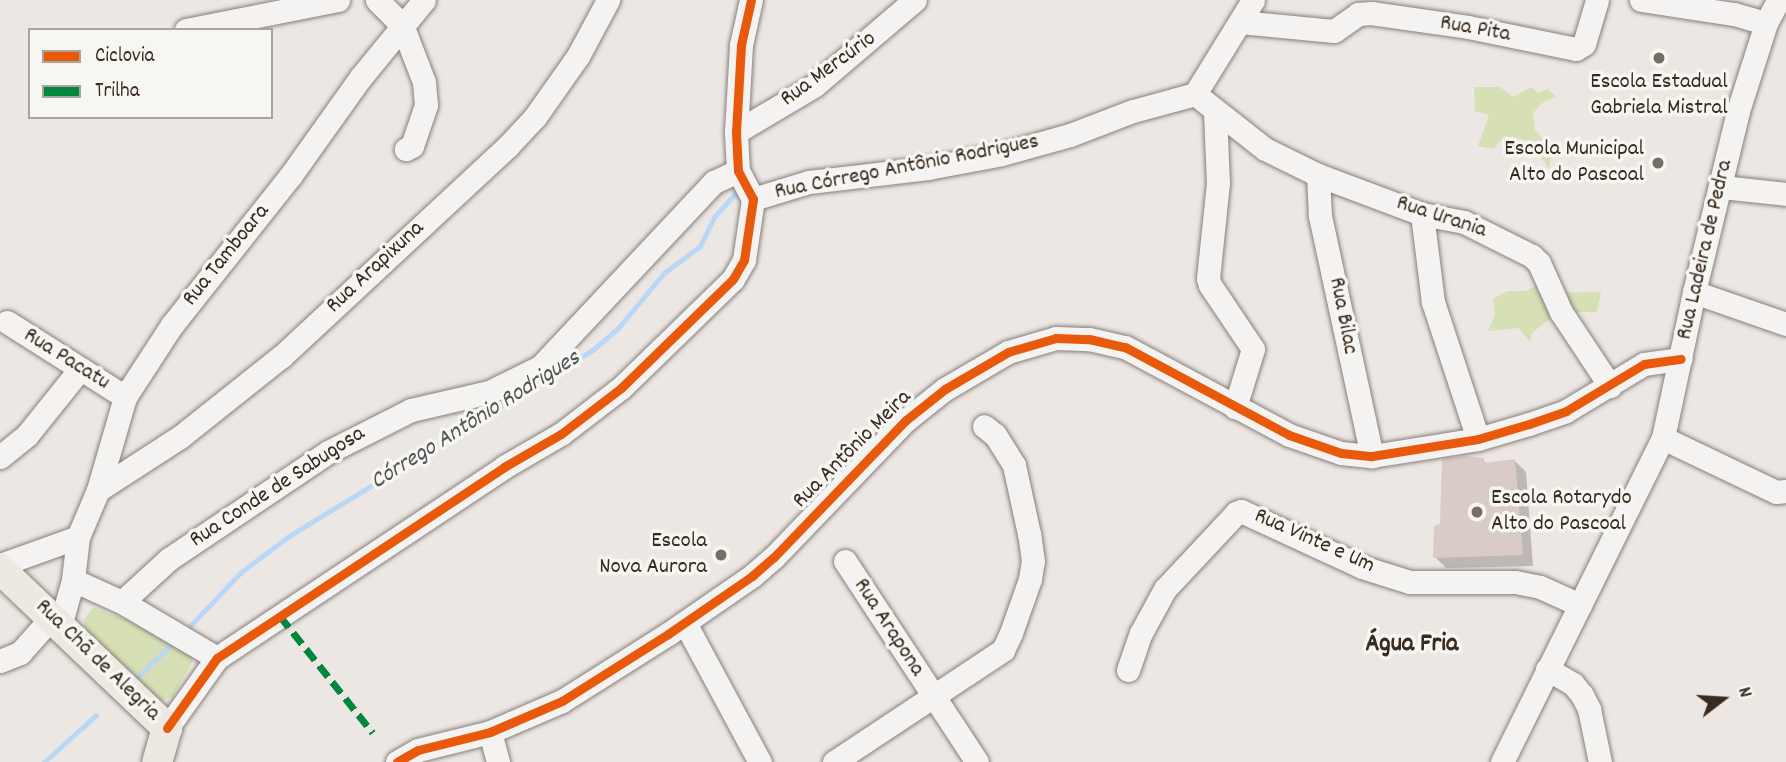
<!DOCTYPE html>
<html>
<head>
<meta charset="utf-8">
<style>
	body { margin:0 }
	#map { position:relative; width:1786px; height:762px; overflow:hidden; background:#ede7e4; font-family:Dekko,sans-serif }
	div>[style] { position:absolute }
	.green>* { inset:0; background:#d7dfb5 }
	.shadow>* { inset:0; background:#0003 }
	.stream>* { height:5px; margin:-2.5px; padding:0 2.5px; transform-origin:2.5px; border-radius:2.5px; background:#b8d8f6 }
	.building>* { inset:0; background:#d9cbc6 }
	.roads { filter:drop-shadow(0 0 2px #86807c) drop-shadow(0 0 2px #86807c) }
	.minor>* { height:23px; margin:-11.5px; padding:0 11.5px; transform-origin:11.5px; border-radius:11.5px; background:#f4f3f1 }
	.major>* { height:30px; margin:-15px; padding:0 15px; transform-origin:15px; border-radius:15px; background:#ede9e1 }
	.quiet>* { height:7px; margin-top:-3.5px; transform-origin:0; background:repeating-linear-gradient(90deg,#00873e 0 14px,transparent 0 21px) }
	.cycleway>* { height:9px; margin:-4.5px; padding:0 4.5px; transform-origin:4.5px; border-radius:4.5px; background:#e8590c }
	.dots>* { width:19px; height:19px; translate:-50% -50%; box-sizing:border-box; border:4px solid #f6f6f2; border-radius:50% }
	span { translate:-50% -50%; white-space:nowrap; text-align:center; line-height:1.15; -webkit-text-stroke:7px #f6f6f2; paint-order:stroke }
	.street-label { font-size:23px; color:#3b2a1e }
	.poi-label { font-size:23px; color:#3b2a1e }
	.right { translate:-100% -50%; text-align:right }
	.left { translate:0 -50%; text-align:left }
	.water-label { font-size:24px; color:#545456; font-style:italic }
	.quarter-label { font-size:26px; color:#3b2a1e; font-weight:700 }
	.legend { position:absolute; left:28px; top:28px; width:245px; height:91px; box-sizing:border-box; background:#f6f6f2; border:2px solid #aba49d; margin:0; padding:9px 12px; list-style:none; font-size:21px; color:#3b2a1e }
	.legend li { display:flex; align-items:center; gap:14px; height:35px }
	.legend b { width:35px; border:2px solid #aba49d }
	.north { position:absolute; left:1688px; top:664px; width:70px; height:70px; -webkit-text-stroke:5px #f6f6f2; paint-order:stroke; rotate:73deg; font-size:19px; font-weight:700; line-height:28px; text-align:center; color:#3b2a1e }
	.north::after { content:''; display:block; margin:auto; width:24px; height:32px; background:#3b2a1e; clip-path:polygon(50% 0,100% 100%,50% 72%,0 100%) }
</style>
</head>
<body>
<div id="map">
	<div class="green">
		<i style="clip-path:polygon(1474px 87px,1500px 87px,1513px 97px,1531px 87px,1538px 93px,1548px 89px,1556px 97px,1542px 103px,1533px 113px,1535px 130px,1552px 149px,1549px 169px,1529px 141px,1504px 136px,1494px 149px,1478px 146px,1489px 115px,1475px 111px)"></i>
		<i style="clip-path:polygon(1539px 285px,1544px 293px,1601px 292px,1597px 312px,1570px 312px,1551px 318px,1532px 333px,1530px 342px,1519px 328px,1488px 331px,1495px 315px,1493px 299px,1507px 291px,1525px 291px)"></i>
		<i style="clip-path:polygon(93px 608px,155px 629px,192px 655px,192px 662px,173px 697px,161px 701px,156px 699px,85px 629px,84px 619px)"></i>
	</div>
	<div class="shadow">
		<i style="clip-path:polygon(1483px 460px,1487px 464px,1515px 461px,1526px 472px,1533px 566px,1446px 568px,1435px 557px,1442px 525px)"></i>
	</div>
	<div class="stream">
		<i style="left:189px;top:627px;width:76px;rotate:-46.6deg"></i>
		<i style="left:241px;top:572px;width:60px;rotate:-36.9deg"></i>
		<i style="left:289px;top:536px;width:358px;rotate:-31.5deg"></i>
		<i style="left:594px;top:349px;width:32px;rotate:-41deg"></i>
		<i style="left:618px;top:328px;width:72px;rotate:-50.1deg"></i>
		<i style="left:664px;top:273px;width:45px;rotate:-36.9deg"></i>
		<i style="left:700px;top:246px;width:32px;rotate:-64deg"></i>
		<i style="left:714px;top:217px;width:36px;rotate:-48deg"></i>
		<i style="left:138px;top:676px;width:47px;rotate:-43.3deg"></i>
		<i style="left:44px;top:762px;width:70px;rotate:-42.1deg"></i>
	</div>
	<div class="building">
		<i style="clip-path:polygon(1465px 456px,1484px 458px,1484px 463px,1515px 459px,1523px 555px,1433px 558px,1434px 526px,1440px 524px,1442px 459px)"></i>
	</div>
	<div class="roads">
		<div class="minor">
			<i style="left:377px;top:0;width:35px;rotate:45deg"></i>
			<i style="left:402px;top:25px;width:61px;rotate:68.9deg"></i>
			<i style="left:424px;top:82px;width:23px;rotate:85deg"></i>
			<i style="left:426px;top:105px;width:43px;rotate:108.9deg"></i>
			<i style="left:412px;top:146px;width:7px;rotate:153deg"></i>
			<i style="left:1641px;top:0;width:94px;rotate:8.6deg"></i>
			<i style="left:1734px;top:14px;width:33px;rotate:16deg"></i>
			<i style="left:1240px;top:22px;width:94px;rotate:5.5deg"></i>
			<i style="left:1334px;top:31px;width:29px;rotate:-35deg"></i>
			<i style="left:1358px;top:14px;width:13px;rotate:-4deg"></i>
			<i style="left:1371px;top:13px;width:98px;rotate:8.2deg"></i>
			<i style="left:1468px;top:27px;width:110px;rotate:11.5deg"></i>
			<i style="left:1576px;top:49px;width:9px;rotate:-32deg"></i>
			<i style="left:1584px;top:44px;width:46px;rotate:-73.5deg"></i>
			<i style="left:186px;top:30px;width:155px;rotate:-11.2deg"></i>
			<i style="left:1195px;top:94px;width:89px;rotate:38.2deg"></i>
			<i style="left:1265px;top:149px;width:59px;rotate:26.1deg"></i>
			<i style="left:1318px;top:175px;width:111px;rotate:20.6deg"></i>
			<i style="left:1422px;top:214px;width:43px;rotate:10.8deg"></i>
			<i style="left:1464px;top:222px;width:76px;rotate:26.6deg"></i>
			<i style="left:1532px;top:256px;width:10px;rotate:45deg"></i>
			<i style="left:1539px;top:263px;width:54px;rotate:65.8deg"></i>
			<i style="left:1561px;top:312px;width:89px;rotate:56.5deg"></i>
			<i style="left:1215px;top:112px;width:71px;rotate:87.6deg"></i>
			<i style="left:1218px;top:183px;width:96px;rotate:96deg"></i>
			<i style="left:1208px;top:278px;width:7px;rotate:74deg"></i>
			<i style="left:1210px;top:285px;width:77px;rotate:56.1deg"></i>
			<i style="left:1253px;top:349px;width:61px;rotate:107.2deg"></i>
			<i style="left:736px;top:132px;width:92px;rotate:-30.7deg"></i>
			<i style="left:815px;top:85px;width:131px;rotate:-40.4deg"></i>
			<i style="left:1318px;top:175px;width:41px;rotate:87.2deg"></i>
			<i style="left:1320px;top:216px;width:246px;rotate:77.8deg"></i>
			<i style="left:1722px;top:187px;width:64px;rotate:6.2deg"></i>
			<i style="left:753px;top:199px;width:59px;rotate:-16.9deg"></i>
			<i style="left:809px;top:182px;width:120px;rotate:-6.7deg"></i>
			<i style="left:928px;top:168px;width:75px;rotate:-10.7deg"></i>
			<i style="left:1002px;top:154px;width:71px;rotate:-15.6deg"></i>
			<i style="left:1070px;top:135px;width:67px;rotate:-20.9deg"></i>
			<i style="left:1133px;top:111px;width:64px;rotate:-15.3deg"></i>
			<i style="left:1195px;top:94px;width:110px;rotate:-58.3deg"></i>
			<i style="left:1422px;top:214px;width:89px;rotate:82.9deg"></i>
			<i style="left:1433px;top:302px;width:144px;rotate:71.8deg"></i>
			<i style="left:1694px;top:292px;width:97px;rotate:19.2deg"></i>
			<i style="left:7px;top:322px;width:140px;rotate:32.4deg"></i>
			<i style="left:1663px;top:438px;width:125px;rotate:25.5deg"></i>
			<i style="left:1776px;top:492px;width:10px;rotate:-6deg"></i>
			<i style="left:0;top:457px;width:35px;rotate:-39deg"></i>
			<i style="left:27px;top:435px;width:85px;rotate:-51.2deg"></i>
			<i style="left:98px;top:490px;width:98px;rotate:-32.9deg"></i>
			<i style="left:180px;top:437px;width:130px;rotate:-38.5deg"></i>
			<i style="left:282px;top:356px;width:307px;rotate:-42.9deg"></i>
			<i style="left:507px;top:147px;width:41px;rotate:-47deg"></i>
			<i style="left:535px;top:117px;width:75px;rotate:-54.8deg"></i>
			<i style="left:578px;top:56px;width:64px;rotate:-61.8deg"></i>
			<i style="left:845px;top:561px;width:240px;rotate:56.7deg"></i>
			<i style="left:0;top:565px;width:83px;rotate:-19.7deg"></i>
			<i style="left:73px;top:580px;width:54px;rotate:24.2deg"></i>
			<i style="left:122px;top:602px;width:110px;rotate:30.5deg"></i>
			<i style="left:122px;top:602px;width:64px;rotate:-42.5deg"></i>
			<i style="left:169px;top:559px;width:192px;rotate:-33.9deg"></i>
			<i style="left:328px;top:452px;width:93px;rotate:-26.8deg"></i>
			<i style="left:411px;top:410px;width:80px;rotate:-13deg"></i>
			<i style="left:489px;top:392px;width:57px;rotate:-26.1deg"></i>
			<i style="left:540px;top:367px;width:254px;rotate:-46.8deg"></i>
			<i style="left:714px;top:182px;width:26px;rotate:-25deg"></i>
			<i style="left:685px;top:623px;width:158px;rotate:61.7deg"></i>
			<i style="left:60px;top:626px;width:48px;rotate:-74.2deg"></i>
			<i style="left:73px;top:580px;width:43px;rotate:-83.4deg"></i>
			<i style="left:78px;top:537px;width:51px;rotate:-66.9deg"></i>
			<i style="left:98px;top:490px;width:97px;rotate:-73.8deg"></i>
			<i style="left:125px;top:397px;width:86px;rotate:-56.9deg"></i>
			<i style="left:172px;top:325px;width:191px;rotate:-51.6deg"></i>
			<i style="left:291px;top:175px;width:120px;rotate:-54.5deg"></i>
			<i style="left:361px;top:77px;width:99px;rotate:-50.7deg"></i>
			<i style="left:0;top:661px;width:22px;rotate:-22deg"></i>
			<i style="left:20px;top:653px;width:48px;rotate:-48.4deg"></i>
			<i style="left:1547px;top:669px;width:30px;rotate:30deg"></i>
			<i style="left:1573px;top:684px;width:14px;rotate:51deg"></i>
			<i style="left:1582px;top:695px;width:16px;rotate:63deg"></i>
			<i style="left:1589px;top:709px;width:54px;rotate:78.3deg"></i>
			<i style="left:1128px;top:670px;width:39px;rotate:-71deg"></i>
			<i style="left:1141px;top:633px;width:50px;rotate:-61.4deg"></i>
			<i style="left:1165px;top:589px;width:104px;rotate:-46.9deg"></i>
			<i style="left:1236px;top:513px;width:5px;rotate:-22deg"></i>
			<i style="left:1241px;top:511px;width:133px;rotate:24.8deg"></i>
			<i style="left:1362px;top:567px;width:50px;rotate:17.4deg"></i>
			<i style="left:1410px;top:582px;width:105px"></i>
			<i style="left:1515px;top:582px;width:25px;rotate:11deg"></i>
			<i style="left:1540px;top:587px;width:44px;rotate:24.2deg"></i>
			<i style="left:167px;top:728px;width:86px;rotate:-54.5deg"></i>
			<i style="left:217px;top:658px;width:345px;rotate:-33.6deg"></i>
			<i style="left:504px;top:467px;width:66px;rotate:-30.1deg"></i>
			<i style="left:561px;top:434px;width:76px;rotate:-37.5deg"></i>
			<i style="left:621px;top:388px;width:156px;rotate:-44.2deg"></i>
			<i style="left:733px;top:279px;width:22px;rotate:-60deg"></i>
			<i style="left:744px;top:260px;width:62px;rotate:-81.6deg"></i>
			<i style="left:753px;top:199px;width:32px;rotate:-118deg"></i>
			<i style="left:738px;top:171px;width:39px;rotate:-93deg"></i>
			<i style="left:736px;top:132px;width:87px;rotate:-86.7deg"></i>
			<i style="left:741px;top:45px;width:46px;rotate:-77.5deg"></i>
			<i style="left:490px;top:732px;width:31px;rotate:75deg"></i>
			<i style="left:397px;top:762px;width:24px;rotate:-30deg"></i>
			<i style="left:418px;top:750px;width:74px;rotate:-14deg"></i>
			<i style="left:490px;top:732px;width:78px;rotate:-23.3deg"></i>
			<i style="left:562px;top:701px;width:125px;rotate:-32.3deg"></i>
			<i style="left:668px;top:634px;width:102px;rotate:-34.6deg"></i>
			<i style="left:752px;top:576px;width:29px;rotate:-41deg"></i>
			<i style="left:774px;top:557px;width:190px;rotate:-46.1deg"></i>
			<i style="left:906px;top:420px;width:50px;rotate:-38.5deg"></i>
			<i style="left:945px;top:389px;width:73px;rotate:-30.4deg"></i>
			<i style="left:1008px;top:352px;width:50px;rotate:-16.3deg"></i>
			<i style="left:1056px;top:338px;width:33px;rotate:2deg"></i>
			<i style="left:1089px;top:339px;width:37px;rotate:13deg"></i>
			<i style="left:1125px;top:347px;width:186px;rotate:28.2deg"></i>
			<i style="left:1289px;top:435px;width:55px;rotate:19.1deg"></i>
			<i style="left:1341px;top:453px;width:31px;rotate:6deg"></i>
			<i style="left:1372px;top:456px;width:107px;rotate:-9.1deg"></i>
			<i style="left:1478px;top:439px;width:53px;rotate:-16.4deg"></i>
			<i style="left:1529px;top:424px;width:39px;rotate:-19deg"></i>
			<i style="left:1566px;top:411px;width:91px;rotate:-31.1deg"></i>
			<i style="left:1644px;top:364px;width:37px;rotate:-8deg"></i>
			<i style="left:834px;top:762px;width:203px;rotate:-33.5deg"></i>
			<i style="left:1003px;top:650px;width:19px;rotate:-65deg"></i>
			<i style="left:1011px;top:633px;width:57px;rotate:-70.6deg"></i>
			<i style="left:1030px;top:579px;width:18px;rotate:-81deg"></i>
			<i style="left:1033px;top:561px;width:27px;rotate:-98deg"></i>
			<i style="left:1029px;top:534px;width:71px;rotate:-102.3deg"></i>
			<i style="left:1014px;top:465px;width:36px;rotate:-122deg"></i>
			<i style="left:995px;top:435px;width:14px;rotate:-141deg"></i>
			<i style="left:1502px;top:762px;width:362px;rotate:-63.6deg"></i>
			<i style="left:1663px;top:438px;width:149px;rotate:-78deg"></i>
			<i style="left:1694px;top:292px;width:186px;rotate:-76.3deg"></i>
			<i style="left:1738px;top:111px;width:92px;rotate:-72.3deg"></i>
			<i style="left:1766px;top:23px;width:26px;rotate:-62deg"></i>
		</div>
		<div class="major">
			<i style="left:0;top:569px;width:231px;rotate:43.6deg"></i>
			<i style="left:167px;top:728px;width:35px;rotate:106deg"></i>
		</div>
	</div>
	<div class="quiet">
		<i style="left:280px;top:616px;width:149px;rotate:51.5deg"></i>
	</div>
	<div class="cycleway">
		<i style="left:167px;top:728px;width:86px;rotate:-54.5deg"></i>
		<i style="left:217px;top:658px;width:345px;rotate:-33.6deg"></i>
		<i style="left:504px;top:467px;width:66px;rotate:-30.1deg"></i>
		<i style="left:561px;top:434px;width:76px;rotate:-37.5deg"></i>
		<i style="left:621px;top:388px;width:156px;rotate:-44.2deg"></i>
		<i style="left:733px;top:279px;width:22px;rotate:-60deg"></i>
		<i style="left:744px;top:260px;width:62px;rotate:-81.6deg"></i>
		<i style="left:753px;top:199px;width:32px;rotate:-118deg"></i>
		<i style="left:738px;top:171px;width:39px;rotate:-93deg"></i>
		<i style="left:736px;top:132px;width:87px;rotate:-86.7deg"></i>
		<i style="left:741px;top:45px;width:46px;rotate:-77.5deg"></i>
		<i style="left:397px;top:762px;width:24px;rotate:-30deg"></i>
		<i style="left:418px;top:750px;width:74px;rotate:-14deg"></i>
		<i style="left:490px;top:732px;width:78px;rotate:-23.3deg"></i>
		<i style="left:562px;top:701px;width:125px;rotate:-32.3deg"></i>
		<i style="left:668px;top:634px;width:102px;rotate:-34.6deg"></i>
		<i style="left:752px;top:576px;width:29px;rotate:-41deg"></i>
		<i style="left:774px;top:557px;width:190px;rotate:-46.1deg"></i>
		<i style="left:906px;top:420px;width:50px;rotate:-38.5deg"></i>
		<i style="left:945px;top:389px;width:73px;rotate:-30.4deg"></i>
		<i style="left:1008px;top:352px;width:50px;rotate:-16.3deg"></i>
		<i style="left:1056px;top:338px;width:33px;rotate:2deg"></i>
		<i style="left:1089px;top:339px;width:37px;rotate:13deg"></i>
		<i style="left:1125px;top:347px;width:186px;rotate:28.2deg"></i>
		<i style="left:1289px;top:435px;width:55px;rotate:19.1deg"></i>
		<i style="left:1341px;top:453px;width:31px;rotate:6deg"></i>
		<i style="left:1372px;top:456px;width:107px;rotate:-9.1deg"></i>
		<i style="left:1478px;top:439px;width:53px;rotate:-16.4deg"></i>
		<i style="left:1529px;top:424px;width:39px;rotate:-19deg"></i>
		<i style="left:1566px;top:411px;width:91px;rotate:-31.1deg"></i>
		<i style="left:1644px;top:364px;width:37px;rotate:-8deg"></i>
	</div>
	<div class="dots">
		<i style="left:1659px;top:58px;background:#796c63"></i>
		<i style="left:1658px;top:163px;background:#796c63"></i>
		<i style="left:1477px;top:512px;background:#796c63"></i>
		<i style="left:721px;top:555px;background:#796c63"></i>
	</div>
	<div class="street-label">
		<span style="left:1475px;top:30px;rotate:10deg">Rua Pita</span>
		<span style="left:829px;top:70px;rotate:-36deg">Rua Mercúrio</span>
		<span style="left:907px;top:168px;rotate:-11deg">Rua Córrego Antônio Rodrigues</span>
		<span style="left:1441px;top:218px;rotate:18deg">Rua Urania</span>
		<span style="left:1706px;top:250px;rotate:-77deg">Rua Ladeira de Pedra</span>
		<span style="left:227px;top:256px;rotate:-51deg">Rua Tamboara</span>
		<span style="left:376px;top:268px;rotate:-43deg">Rua Arapixuna</span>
		<span style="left:1342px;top:316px;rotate:79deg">Rua Bilac</span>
		<span style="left:66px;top:360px;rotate:32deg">Rua Pacatu</span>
		<span style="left:853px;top:450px;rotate:-45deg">Rua Antônio Meira</span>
		<span style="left:278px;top:488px;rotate:-33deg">Rua Conde de Sabugosa</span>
		<span style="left:1314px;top:542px;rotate:24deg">Rua Vinte e Um</span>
		<span style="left:888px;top:628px;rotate:57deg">Rua Arapona</span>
		<span style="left:97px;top:661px;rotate:44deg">Rua Chã de Alegria</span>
	</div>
	<div class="poi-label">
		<span style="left:1659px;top:96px">Escola Estadual<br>Gabriela Mistral</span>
		<span class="right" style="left:1644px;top:163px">Escola Municipal<br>Alto do Pascoal</span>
		<span class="left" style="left:1491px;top:512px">Escola Rotarydo<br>Alto do Pascoal</span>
		<span class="right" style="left:707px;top:555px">Escola<br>Nova Aurora</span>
	</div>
	<div class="water-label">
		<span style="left:476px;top:421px;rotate:-32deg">Córrego Antônio Rodrigues</span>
	</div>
	<div class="quarter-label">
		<span style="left:1412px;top:645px">Água Fria</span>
	</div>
	<ul class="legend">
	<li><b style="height:9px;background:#e8590c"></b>Ciclovia</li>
	<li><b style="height:9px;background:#00873e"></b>Trilha</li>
	</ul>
	<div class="north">N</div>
</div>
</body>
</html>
